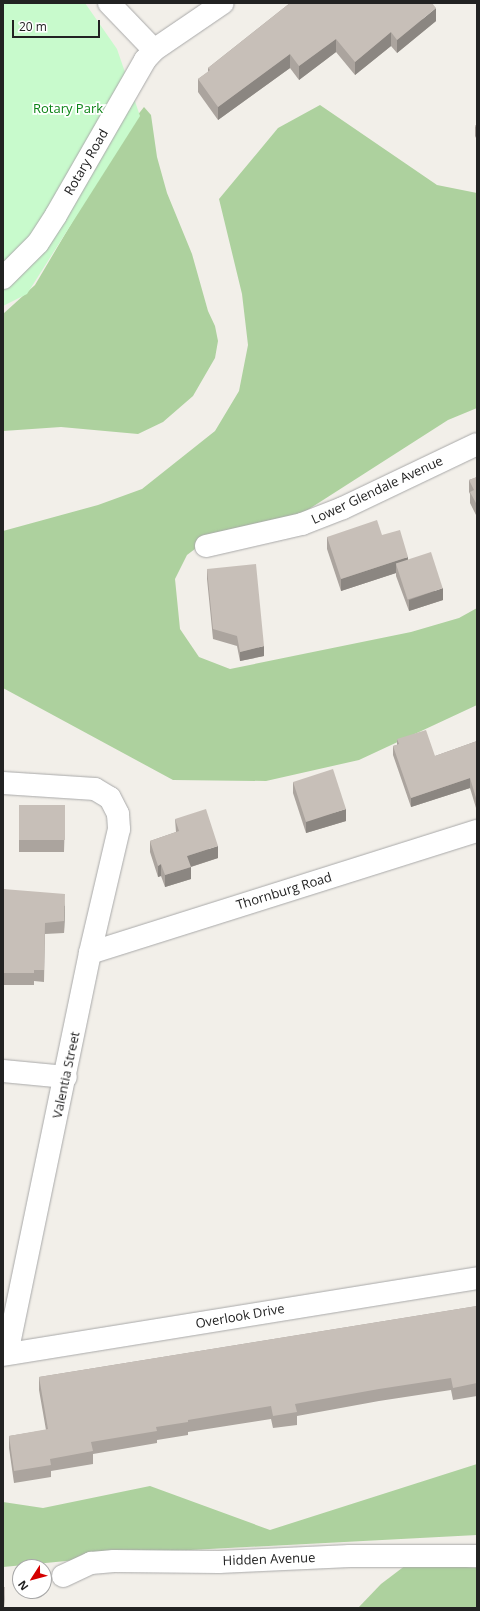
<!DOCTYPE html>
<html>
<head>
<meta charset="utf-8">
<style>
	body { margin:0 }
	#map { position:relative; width:480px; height:1611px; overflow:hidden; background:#f2efe9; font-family:"Open Sans",sans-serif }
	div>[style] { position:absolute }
	.forest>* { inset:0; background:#add19e }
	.park>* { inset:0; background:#c8facc }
	.roads { filter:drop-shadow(0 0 1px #a9a9a9) drop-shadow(0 0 1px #a9a9a9) }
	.minor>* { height:22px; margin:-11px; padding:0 11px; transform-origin:11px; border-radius:11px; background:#fff }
	.wall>* { inset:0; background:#aba49e }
	.shaded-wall>* { inset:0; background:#8b8681; transform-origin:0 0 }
	.building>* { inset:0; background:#c7bfb8; transform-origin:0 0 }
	span { translate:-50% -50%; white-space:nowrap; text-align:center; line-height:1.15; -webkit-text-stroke:3.5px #fff; paint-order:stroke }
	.park-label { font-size:13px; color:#0c8416 }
	.street-label { font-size:13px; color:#222 }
	.frame { position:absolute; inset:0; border:4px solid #222; pointer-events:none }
	.north { position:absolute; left:12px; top:1559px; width:40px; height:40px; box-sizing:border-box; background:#fff; border:1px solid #a7a7a7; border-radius:50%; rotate:234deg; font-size:11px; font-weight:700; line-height:16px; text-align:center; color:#222 }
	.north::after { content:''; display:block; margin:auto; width:14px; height:18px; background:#d40000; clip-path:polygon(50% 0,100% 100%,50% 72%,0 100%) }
	.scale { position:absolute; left:12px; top:20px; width:88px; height:18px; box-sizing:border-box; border:2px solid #222; border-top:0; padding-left:5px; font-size:12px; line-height:14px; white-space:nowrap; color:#222; -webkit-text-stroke:3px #fff; paint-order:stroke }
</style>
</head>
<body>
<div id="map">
	<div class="forest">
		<i style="clip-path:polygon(320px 105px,437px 185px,477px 193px,477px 408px,448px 420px,295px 518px,208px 539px,187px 555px,175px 579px,180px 629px,199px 657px,230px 669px,411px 632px,459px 618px,477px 608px,477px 705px,359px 760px,266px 781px,173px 780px,3px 688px,3px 531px,98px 505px,142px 489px,215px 431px,239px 391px,248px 345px,242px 294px,219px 199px,278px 128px)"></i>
		<i style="clip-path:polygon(144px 107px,151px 115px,157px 157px,167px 193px,192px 254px,208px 311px,215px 326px,218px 341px,215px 358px,193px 396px,163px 422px,138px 434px,61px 427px,3px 431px,3px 314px,35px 285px,129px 126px)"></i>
		<i style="clip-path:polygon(477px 1464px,477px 1535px,172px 1551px,3px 1567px,3px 1502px,43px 1508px,150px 1486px,270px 1530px)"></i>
		<i style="clip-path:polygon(410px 1562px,477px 1568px,477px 1608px,358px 1608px,381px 1584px)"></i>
	</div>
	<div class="park">
		<i style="clip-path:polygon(3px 3px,85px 3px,117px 49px,140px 116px,27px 294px,3px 306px)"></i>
	</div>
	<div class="roads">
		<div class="minor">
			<i style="left:109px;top:3px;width:65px;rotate:46.2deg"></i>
			<i style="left:3px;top:278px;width:49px;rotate:-45deg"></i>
			<i style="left:38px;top:243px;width:33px;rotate:-57deg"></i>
			<i style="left:56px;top:215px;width:179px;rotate:-60.1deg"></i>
			<i style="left:145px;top:60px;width:13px;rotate:-48deg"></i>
			<i style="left:154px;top:50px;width:83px;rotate:-34.3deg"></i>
			<i style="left:206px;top:546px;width:98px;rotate:-12.9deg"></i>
			<i style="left:302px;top:524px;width:44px;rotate:-21.3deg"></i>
			<i style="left:343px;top:508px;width:148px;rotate:-25.5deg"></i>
			<i style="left:3px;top:783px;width:92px;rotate:3.7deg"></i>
			<i style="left:95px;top:789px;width:17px;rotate:31deg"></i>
			<i style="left:110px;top:798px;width:18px;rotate:63deg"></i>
			<i style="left:118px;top:814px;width:15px;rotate:86deg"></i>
			<i style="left:119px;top:829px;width:127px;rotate:103.2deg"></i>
			<i style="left:90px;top:953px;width:409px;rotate:101.7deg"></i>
			<i style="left:90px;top:953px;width:406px;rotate:-17.5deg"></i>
			<i style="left:3px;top:1071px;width:63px;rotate:5.4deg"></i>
			<i style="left:3px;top:1355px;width:480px;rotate:-9.2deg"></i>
			<i style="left:63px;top:1576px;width:31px;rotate:-25deg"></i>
			<i style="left:91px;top:1563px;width:23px;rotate:-5deg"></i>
			<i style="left:114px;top:1561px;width:105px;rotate:0.5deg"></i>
			<i style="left:219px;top:1562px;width:131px;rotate:-2.6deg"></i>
			<i style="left:350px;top:1556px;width:127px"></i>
		</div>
	</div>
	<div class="wall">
		<i style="clip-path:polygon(290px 3px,436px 21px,397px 53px,391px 46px,355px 75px,336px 52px,299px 80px,290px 68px,218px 120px,198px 92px,198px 79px,208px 72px,208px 68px)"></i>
		<i style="clip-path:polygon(477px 124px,477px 140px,475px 136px,475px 126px)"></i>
		<i style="clip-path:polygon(477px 477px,477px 517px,470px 503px,470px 494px,469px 492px,469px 480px)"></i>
		<i style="clip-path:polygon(382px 535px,408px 560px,443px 600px,409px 611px,396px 576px,396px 573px,341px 591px,327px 549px,327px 537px)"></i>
		<i style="clip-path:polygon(207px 569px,264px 656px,240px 661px,237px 646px,213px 639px,207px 579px)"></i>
		<i style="clip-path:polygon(397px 739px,435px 756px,477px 741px,477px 807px,476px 808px,470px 788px,411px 807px,393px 755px,393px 746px,397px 745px)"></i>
		<i style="clip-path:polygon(293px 782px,346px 821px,306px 833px,293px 793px)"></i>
		<i style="clip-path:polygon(19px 805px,65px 817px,64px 852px,19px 852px)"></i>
		<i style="clip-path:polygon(175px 819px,218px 858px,191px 867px,191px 879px,165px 887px,161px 876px,158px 877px,150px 852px,150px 841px,176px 832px)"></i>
		<i style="clip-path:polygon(3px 889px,65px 906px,64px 933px,45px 934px,44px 982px,34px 981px,34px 985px,3px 985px)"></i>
		<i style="clip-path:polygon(477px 1306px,477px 1396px,453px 1400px,451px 1390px,379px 1401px,297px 1416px,297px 1425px,273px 1428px,271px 1419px,188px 1432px,188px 1435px,157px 1440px,157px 1443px,93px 1454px,93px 1464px,51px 1471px,51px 1477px,14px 1483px,9px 1448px,9px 1436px,46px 1430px,39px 1390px,39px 1377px)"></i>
	</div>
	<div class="shaded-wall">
		<i style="clip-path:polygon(436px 8px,436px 21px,397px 53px,397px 40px)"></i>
		<i style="clip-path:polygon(391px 32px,391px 46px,355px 75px,355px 62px)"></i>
		<i style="clip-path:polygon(336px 39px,336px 52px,299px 80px,299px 66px)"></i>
		<i style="clip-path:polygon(290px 54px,290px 68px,218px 120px,218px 107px)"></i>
		<i style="clip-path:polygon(408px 557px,408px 569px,396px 564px,396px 573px,341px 591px,341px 579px)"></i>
		<i style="clip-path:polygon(443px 588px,443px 600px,409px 611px,409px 600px)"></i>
		<i style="clip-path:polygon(264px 646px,264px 656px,240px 661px,240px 652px)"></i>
		<i style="clip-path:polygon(470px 778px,470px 788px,411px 807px,411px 798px)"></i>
		<i style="left:476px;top:798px;width:1px;height:10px"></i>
		<i style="clip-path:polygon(346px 809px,346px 821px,306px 833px,306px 821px)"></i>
		<i style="clip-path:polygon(218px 846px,218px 858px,187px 868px,187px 856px)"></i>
		<i style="clip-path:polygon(161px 864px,161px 876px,158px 877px,158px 866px)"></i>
		<i style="clip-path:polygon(191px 867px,191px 879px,165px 887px,165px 875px)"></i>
		<i style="clip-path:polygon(65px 894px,65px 906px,64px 933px,64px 921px)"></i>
		<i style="clip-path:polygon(5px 1587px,5px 1599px,4px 1608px)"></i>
	</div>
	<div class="building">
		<i style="clip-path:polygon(290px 3px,432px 3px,436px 8px,397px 40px,391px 32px,355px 62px,336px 39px,299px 66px,290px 54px,218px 107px,198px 79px,210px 70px,208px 68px)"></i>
		<i style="clip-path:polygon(477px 124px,477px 129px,475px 126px)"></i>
		<i style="clip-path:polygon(477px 477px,477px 505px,470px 492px,474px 490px,469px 480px)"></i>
		<i style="clip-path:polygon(377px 520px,382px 535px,400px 530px,408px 557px,341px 579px,327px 537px)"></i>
		<i style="left:431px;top:552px;width:38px;height:37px;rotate:72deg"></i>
		<i style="clip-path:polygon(256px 564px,264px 646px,240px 652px,237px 636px,213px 629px,207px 569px)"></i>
		<i style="clip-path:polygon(426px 730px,435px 756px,477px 741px,477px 798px,476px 798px,470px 778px,411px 798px,393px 746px,399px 744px,397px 739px)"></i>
		<i style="left:333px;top:769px;width:42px;height:42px;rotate:72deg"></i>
		<i style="left:19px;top:805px;width:46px;height:35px"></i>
		<i style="clip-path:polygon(206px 809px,218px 846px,187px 856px,191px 867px,165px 875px,161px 864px,158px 866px,150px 841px,179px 831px,175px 819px)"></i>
		<i style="clip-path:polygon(3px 889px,65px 894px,64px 921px,45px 923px,44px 970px,34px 970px,34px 973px,3px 973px)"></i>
		<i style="clip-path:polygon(477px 1306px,477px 1383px,453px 1388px,451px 1378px,379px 1389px,295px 1404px,297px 1412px,273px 1416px,271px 1406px,188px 1420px,188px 1422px,156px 1427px,157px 1431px,91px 1442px,93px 1451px,50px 1459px,51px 1465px,14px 1471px,9px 1436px,48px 1429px,39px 1377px)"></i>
		<i style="clip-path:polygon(3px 1587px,5px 1587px,4px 1608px,3px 1608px)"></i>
	</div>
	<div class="park-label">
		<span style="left:68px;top:108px">Rotary Park</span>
	</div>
	<div class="street-label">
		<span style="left:86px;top:162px;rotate:-60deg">Rotary Road</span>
		<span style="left:377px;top:490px;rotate:-25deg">Lower Glendale Avenue</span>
		<span style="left:284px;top:891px;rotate:-17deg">Thornburg Road</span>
		<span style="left:66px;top:1075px;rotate:-78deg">Valentia Street</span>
		<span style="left:240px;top:1316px;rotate:-10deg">Overlook Drive</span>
		<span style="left:269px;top:1559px;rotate:-2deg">Hidden Avenue</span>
	</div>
	<div class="frame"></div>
	<div class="north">N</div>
	<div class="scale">20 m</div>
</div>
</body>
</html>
